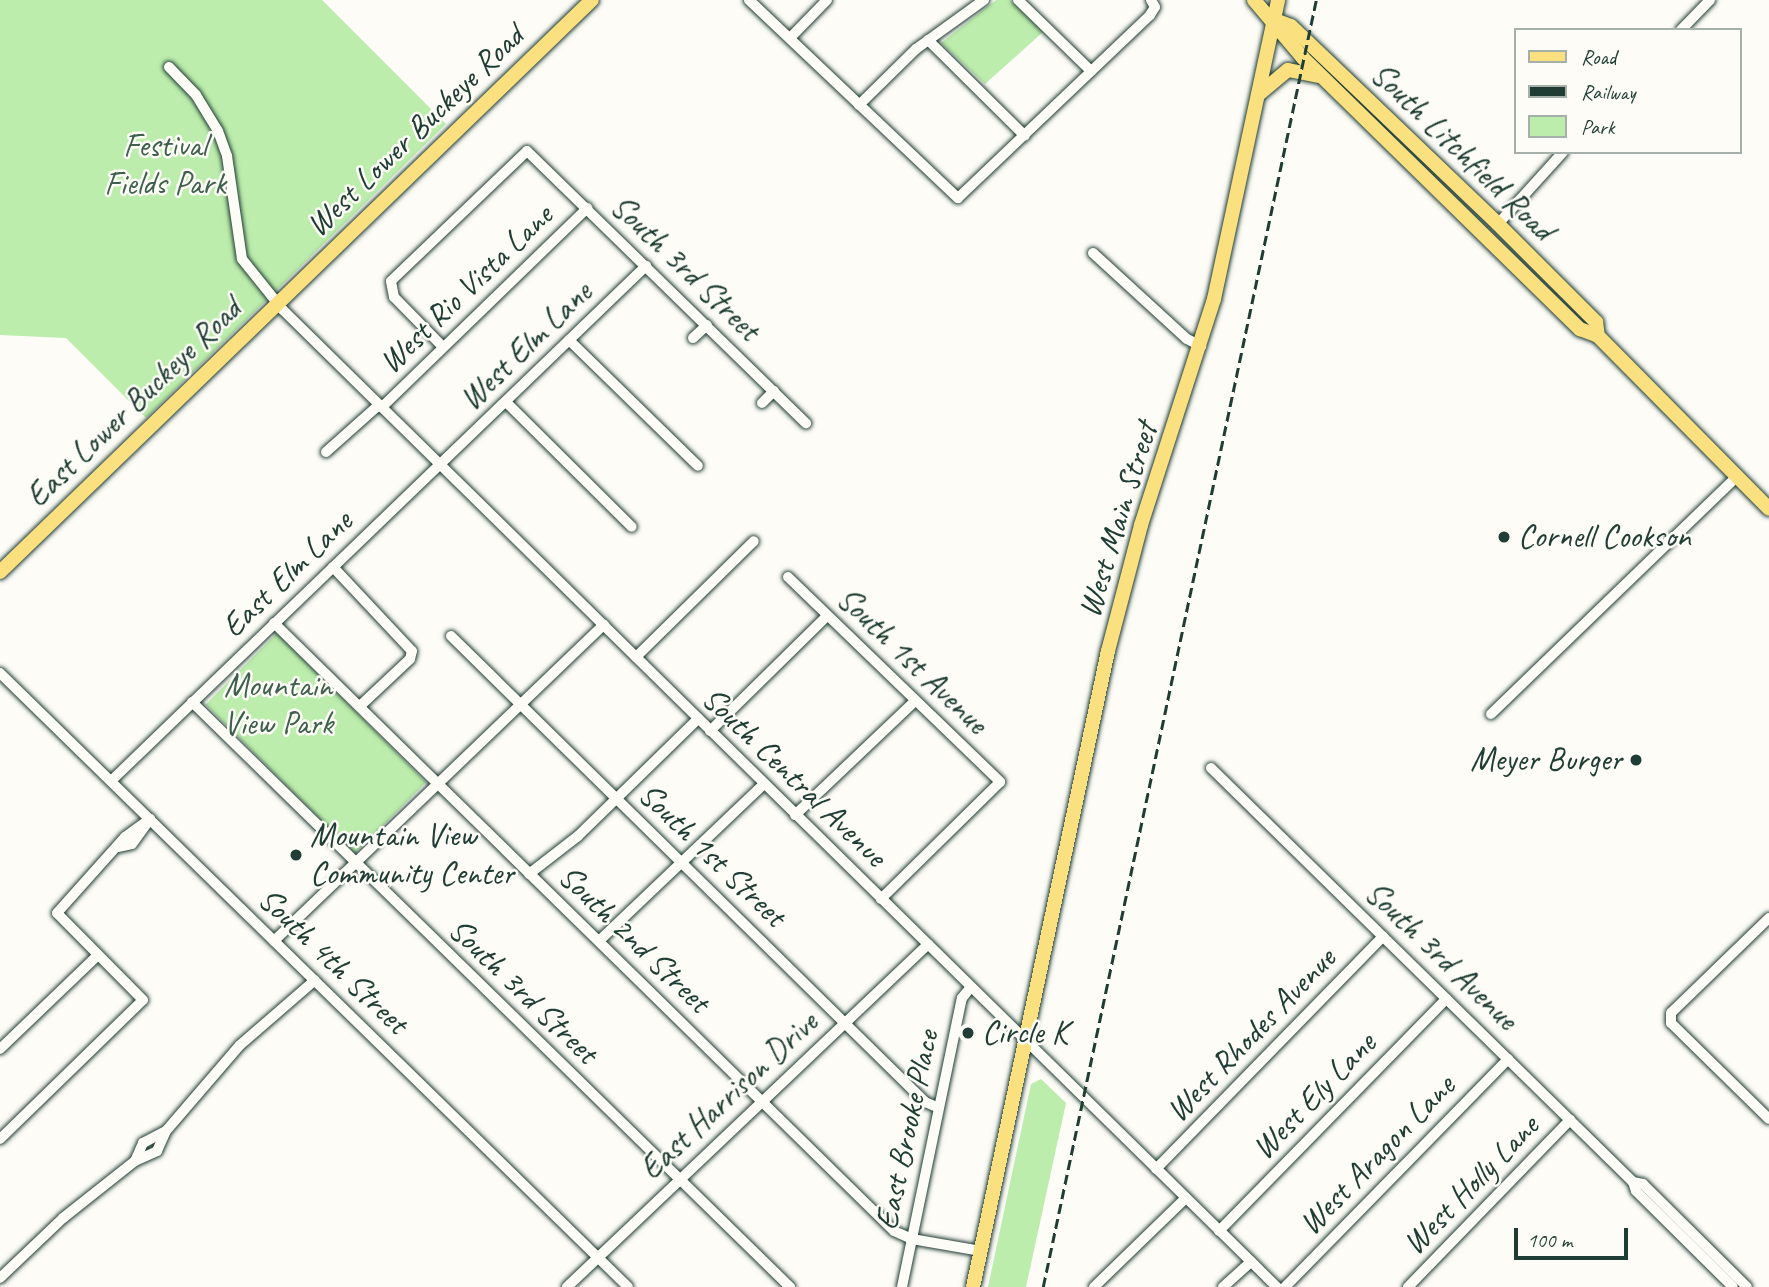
<!DOCTYPE html>
<html>
<head>
<meta charset="utf-8">
<style>
	body { margin:0 }
	#map { position:relative; width:1769px; height:1287px; overflow:hidden; background:#fdfcf7; font-family:Caveat,sans-serif }
	div>[style] { position:absolute }
	.green>* { inset:0; background:#bcedac; transform-origin:0 0 }
	.roads { filter:drop-shadow(0 0 2px #1f3d34) drop-shadow(0 0 2px #1f3d34) }
	.minor>* { height:10px; margin:-5px; padding:0 5px; transform-origin:5px; border-radius:5px; background:#fdfcf7 }
	.major>* { height:14px; margin:-7px; padding:0 7px; transform-origin:7px; border-radius:7px; background:#fbe080 }
	.rail>* { height:2.5px; margin-top:-1.25px; transform-origin:0; background:repeating-linear-gradient(90deg,#1f3d34 0 10px,transparent 0 15px) }
	.dots>* { width:19px; height:19px; translate:-50% -50%; box-sizing:border-box; border:4px solid #fdfcf7; border-radius:50% }
	span { translate:-50% -50%; white-space:nowrap; text-align:center; line-height:1.15; -webkit-text-stroke:5px #fdfcf7; paint-order:stroke }
	.street-label { font-size:33px; color:#1f3d34 }
	.park-label { font-size:33px; color:#3e604c }
	.poi-label { font-size:33px; color:#1f3d34 }
	.left { translate:0 -50%; text-align:left }
	.right { translate:-100% -50%; text-align:right }
	.legend { position:absolute; left:1514px; top:28px; width:228px; height:126px; box-sizing:border-box; background:#fdfcf7; border:2px solid #a4b0a9; margin:0; padding:9px 12px; list-style:none; font-size:21px; color:#1f3d34 }
	.legend li { display:flex; align-items:center; gap:14px; height:35px }
	.legend b { width:35px; border:2px solid #a4b0a9 }
	.scale { position:absolute; left:1514px; top:1228px; width:114px; height:32px; box-sizing:border-box; border:4px solid #1f3d34; border-top:0; padding-left:9px; font-size:21px; line-height:24px; white-space:nowrap; color:#1f3d34; -webkit-text-stroke:5px #fdfcf7; paint-order:stroke }
</style>
</head>
<body>
<div id="map">
	<div class="green">
		<i style="clip-path:polygon(0 0,322px 0,446px 124px,146px 418px,66px 338px,0 335px)"></i>
		<i style="clip-path:polygon(996px 0,1010px 0,1043px 32px,985px 84px,941px 43px)"></i>
		<i style="left:277px;top:633px;width:211px;height:101px;rotate:45deg"></i>
		<i style="clip-path:polygon(1041px 1079px,1066px 1103px,1026px 1287px,988px 1287px,1031px 1084px)"></i>
	</div>
	<div class="roads">
		<div class="minor">
			<i style="left:749px;top:0;width:288px;rotate:43.5deg"></i>
			<i style="left:958px;top:198px;width:265px;rotate:-43.6deg"></i>
			<i style="left:1150px;top:15px;width:9px;rotate:-58deg"></i>
			<i style="left:1155px;top:7px;width:8px;rotate:-120deg"></i>
			<i style="left:1018px;top:0;width:102px;rotate:44.2deg"></i>
			<i style="left:1681px;top:30px;width:42px;rotate:-46deg"></i>
			<i style="left:790px;top:38px;width:53px;rotate:-45.8deg"></i>
			<i style="left:928px;top:40px;width:136px;rotate:44.7deg"></i>
			<i style="left:169px;top:67px;width:39px;rotate:46deg"></i>
			<i style="left:196px;top:95px;width:42px;rotate:58.6deg"></i>
			<i style="left:218px;top:131px;width:27px;rotate:70deg"></i>
			<i style="left:227px;top:156px;width:104px;rotate:81.7deg"></i>
			<i style="left:242px;top:259px;width:65px;rotate:51.2deg"></i>
			<i style="left:283px;top:310px;width:1394px;rotate:44.51deg"></i>
			<i style="left:859px;top:105px;width:80px;rotate:-44.5deg"></i>
			<i style="left:916px;top:49px;width:84px;rotate:-35.8deg"></i>
			<i style="left:1498px;top:224px;width:97px;rotate:-47.9deg"></i>
			<i style="left:1093px;top:253px;width:127px;rotate:42.5deg"></i>
			<i style="left:1187px;top:339px;width:16px;rotate:27deg"></i>
			<i style="left:693px;top:338px;width:19px;rotate:-43deg"></i>
			<i style="left:569px;top:340px;width:180px;rotate:44.3deg"></i>
			<i style="left:443px;top:347px;width:70px;rotate:-134.4deg"></i>
			<i style="left:394px;top:297px;width:16px;rotate:-101deg"></i>
			<i style="left:391px;top:281px;width:188px;rotate:-43.7deg"></i>
			<i style="left:527px;top:151px;width:390px;rotate:44.3deg"></i>
			<i style="left:506px;top:402px;width:177px;rotate:44.8deg"></i>
			<i style="left:762px;top:403px;width:17px;rotate:-45deg"></i>
			<i style="left:382px;top:407px;width:286px;rotate:-44.1deg"></i>
			<i style="left:326px;top:452px;width:71px;rotate:-41.6deg"></i>
			<i style="left:333px;top:567px;width:115px;rotate:46.8deg"></i>
			<i style="left:412px;top:651px;width:8px;rotate:104deg"></i>
			<i style="left:410px;top:659px;width:69px;rotate:136.8deg"></i>
			<i style="left:788px;top:577px;width:295px;rotate:44deg"></i>
			<i style="left:1000px;top:782px;width:167px;rotate:135.5deg"></i>
			<i style="left:274px;top:623px;width:868px;rotate:44.44deg"></i>
			<i style="left:894px;top:1231px;width:20px;rotate:24deg"></i>
			<i style="left:912px;top:1239px;width:70px;rotate:9.9deg"></i>
			<i style="left:451px;top:636px;width:665px;rotate:44.51deg"></i>
			<i style="left:925px;top:1102px;width:15px;rotate:23deg"></i>
			<i style="left:636px;top:657px;width:165px;rotate:-44.5deg"></i>
			<i style="left:0;top:673px;width:878px;rotate:44.35deg"></i>
			<i style="left:192px;top:702px;width:837px;rotate:44.37deg"></i>
			<i style="left:1491px;top:714px;width:341px;rotate:-44deg"></i>
			<i style="left:710px;top:731px;width:164px;rotate:-44.5deg"></i>
			<i style="left:1211px;top:768px;width:591px;rotate:44.45deg"></i>
			<i style="left:1633px;top:1182px;width:9px;rotate:72deg"></i>
			<i style="left:1636px;top:1191px;width:136px;rotate:44.7deg"></i>
			<i style="left:111px;top:781px;width:743px;rotate:-43.91deg"></i>
			<i style="left:795px;top:815px;width:166px;rotate:-43.5deg"></i>
			<i style="left:119px;top:847px;width:13px;rotate:-13deg"></i>
			<i style="left:132px;top:844px;width:31px;rotate:-54deg"></i>
			<i style="left:529px;top:874px;width:62px;rotate:-37.8deg"></i>
			<i style="left:578px;top:836px;width:168px;rotate:-44.3deg"></i>
			<i style="left:1769px;top:918px;width:136px;rotate:135.9deg"></i>
			<i style="left:1671px;top:1013px;width:10px;rotate:90deg"></i>
			<i style="left:1671px;top:1023px;width:137px;rotate:44.4deg"></i>
			<i style="left:274px;top:941px;width:457px;rotate:-43.8deg"></i>
			<i style="left:599px;top:941px;width:228px;rotate:-43.6deg"></i>
			<i style="left:0;top:1049px;width:136px;rotate:-43.8deg"></i>
			<i style="left:0;top:1139px;width:199px;rotate:-44.2deg"></i>
			<i style="left:143px;top:1000px;width:122px;rotate:-134.7deg"></i>
			<i style="left:57px;top:913px;width:102px;rotate:-48.2deg"></i>
			<i style="left:125px;top:837px;width:31px;rotate:-36deg"></i>
			<i style="left:135px;top:1161px;width:20px;rotate:-66deg"></i>
			<i style="left:143px;top:1143px;width:26px;rotate:-28deg"></i>
			<i style="left:1156px;top:1169px;width:325px;rotate:-45.7deg"></i>
			<i style="left:1633px;top:1182px;width:10px;rotate:11deg"></i>
			<i style="left:1643px;top:1184px;width:146px;rotate:44.7deg"></i>
			<i style="left:1219px;top:1231px;width:325px;rotate:-45.6deg"></i>
			<i style="left:0;top:1278px;width:87px;rotate:-43.6deg"></i>
			<i style="left:63px;top:1218px;width:92px;rotate:-38.4deg"></i>
			<i style="left:135px;top:1161px;width:24px;rotate:-24deg"></i>
			<i style="left:157px;top:1151px;width:22px;rotate:-66deg"></i>
			<i style="left:166px;top:1131px;width:113px;rotate:-49.3deg"></i>
			<i style="left:240px;top:1045px;width:99px;rotate:-40.9deg"></i>
			<i style="left:567px;top:1287px;width:498px;rotate:-43.5deg"></i>
			<i style="left:902px;top:1287px;width:295px;rotate:-78.3deg"></i>
			<i style="left:962px;top:998px;width:14px;rotate:-51deg"></i>
			<i style="left:1094px;top:1287px;width:128px;rotate:-44.1deg"></i>
			<i style="left:1223px;top:1287px;width:38px;rotate:-42deg"></i>
			<i style="left:1285px;top:1287px;width:319px;rotate:-45.6deg"></i>
			<i style="left:1408px;top:1287px;width:233px;rotate:-45.9deg"></i>
		</div>
		<div class="major">
			<i style="left:1254px;top:0;width:76px;rotate:49.8deg"></i>
			<i style="left:1303px;top:58px;width:388px;rotate:44.4deg"></i>
			<i style="left:1580px;top:329px;width:19px;rotate:21deg"></i>
			<i style="left:1598px;top:336px;width:243px;rotate:45.3deg"></i>
			<i style="left:1275px;top:20px;width:17px;rotate:21deg"></i>
			<i style="left:1291px;top:26px;width:286px;rotate:43.7deg"></i>
			<i style="left:1498px;top:224px;width:139px;rotate:45deg"></i>
			<i style="left:1596px;top:322px;width:14px;rotate:82deg"></i>
			<i style="left:1258px;top:95px;width:39px;rotate:-40deg"></i>
			<i style="left:1288px;top:70px;width:31px;rotate:11deg"></i>
			<i style="left:0;top:572px;width:823px;rotate:-44.02deg"></i>
			<i style="left:973px;top:1287px;width:650px;rotate:-78.02deg"></i>
			<i style="left:1108px;top:651px;width:130px;rotate:-75.3deg"></i>
			<i style="left:1141px;top:525px;width:237px;rotate:-72.1deg"></i>
			<i style="left:1214px;top:299px;width:306px;rotate:-77.9deg"></i>
		</div>
	</div>
	<div class="rail">
		<i style="left:1043px;top:1287px;width:1316px;rotate:-78.02deg"></i>
	</div>
	<div class="dots">
		<i style="left:1504px;top:537px;background:#1f3d34"></i>
		<i style="left:1636px;top:760px;background:#1f3d34"></i>
		<i style="left:296px;top:855px;background:#1f3d34"></i>
		<i style="left:968px;top:1033px;background:#1f3d34"></i>
	</div>
	<div class="street-label">
		<span style="left:415px;top:131px;rotate:-44deg">West Lower Buckeye Road</span>
		<span style="left:1462px;top:152px;rotate:44deg">South Litchfield Road</span>
		<span style="left:685px;top:268px;rotate:44deg">South 3rd Street</span>
		<span style="left:466px;top:289px;rotate:-44deg">West Rio Vista Lane</span>
		<span style="left:526px;top:346px;rotate:-44deg">West Elm Lane</span>
		<span style="left:134px;top:403px;rotate:-44deg">East Lower Buckeye Road</span>
		<span style="left:1118px;top:520px;rotate:-73deg">West Main Street</span>
		<span style="left:287px;top:574px;rotate:-44deg">East Elm Lane</span>
		<span style="left:912px;top:661px;rotate:44deg">South 1st Avenue</span>
		<span style="left:794px;top:777px;rotate:44deg">South Central Avenue</span>
		<span style="left:712px;top:855px;rotate:44deg">South 1st Street</span>
		<span style="left:634px;top:939px;rotate:44deg">South 2nd Street</span>
		<span style="left:1441px;top:956px;rotate:44deg">South 3rd Avenue</span>
		<span style="left:333px;top:961px;rotate:44deg">South 4th Street</span>
		<span style="left:523px;top:991px;rotate:44deg">South 3rd Street</span>
		<span style="left:1251px;top:1035px;rotate:-46deg">West Rhodes Avenue</span>
		<span style="left:729px;top:1096px;rotate:-43deg">East Harrison Drive</span>
		<span style="left:1314px;top:1096px;rotate:-46deg">West Ely Lane</span>
		<span style="left:907px;top:1130px;rotate:-78deg">East Brooke Place</span>
		<span style="left:1377px;top:1155px;rotate:-46deg">West Aragon Lane</span>
		<span style="left:1471px;top:1185px;rotate:-46deg">West Holly Lane</span>
	</div>
	<div class="park-label">
		<span style="left:165px;top:165px">Festival<br>Fields Park</span>
		<span style="left:278px;top:705px">Mountain<br>View Park</span>
	</div>
	<div class="poi-label">
		<span class="left" style="left:1518px;top:537px">Cornell Cookson</span>
		<span class="right" style="left:1622px;top:760px">Meyer Burger</span>
		<span class="left" style="left:310px;top:855px">Mountain View<br>Community Center</span>
		<span class="left" style="left:982px;top:1033px">Circle K</span>
	</div>
	<ul class="legend">
	<li><b style="height:9px;background:#fbe080"></b>Road</li>
	<li><b style="height:9px;background:#1f3d34"></b>Railway</li>
	<li><b style="height:19px;background:#bcedac"></b>Park</li>
	</ul>
	<div class="scale">100 m</div>
</div>
</body>
</html>
